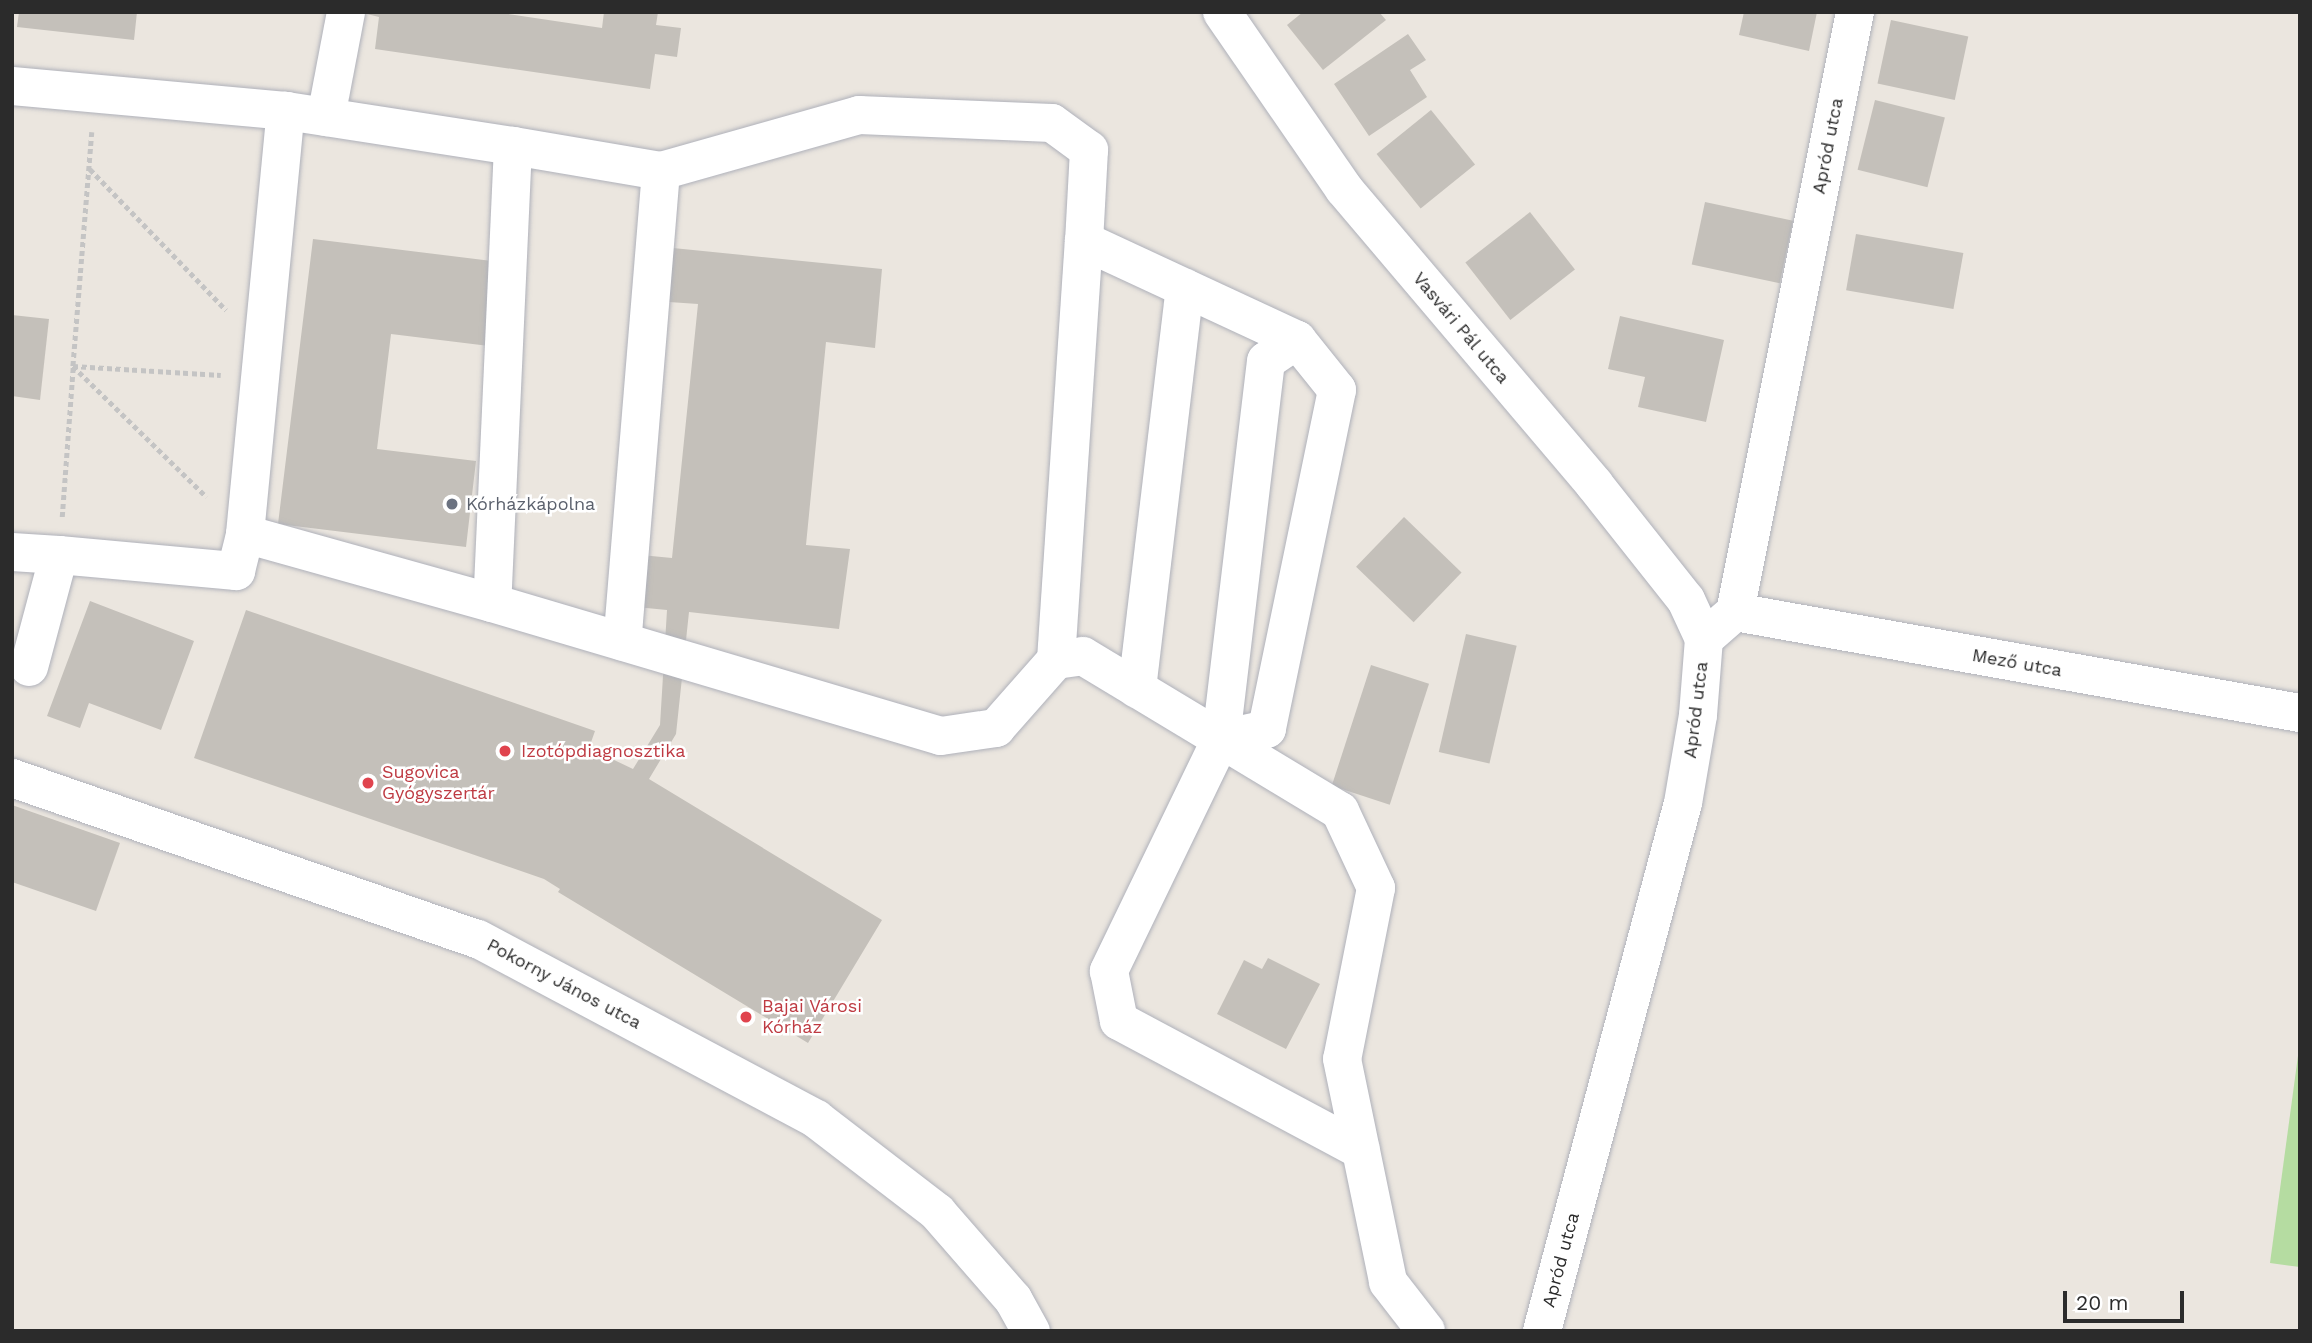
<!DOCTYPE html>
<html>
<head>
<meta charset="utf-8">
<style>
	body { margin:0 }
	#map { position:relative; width:2312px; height:1343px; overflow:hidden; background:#ebe6df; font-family:"Work Sans",sans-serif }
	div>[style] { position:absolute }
	.green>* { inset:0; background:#b5dca1 }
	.building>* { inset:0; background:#c4c0ba; transform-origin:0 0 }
	.path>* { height:4.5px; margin-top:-2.25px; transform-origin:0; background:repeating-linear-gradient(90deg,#c4c4c4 0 5px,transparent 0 8.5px) }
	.roads { filter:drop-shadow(0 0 2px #afb1ba) drop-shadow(0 0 2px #afb1ba) }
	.minor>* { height:38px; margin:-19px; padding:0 19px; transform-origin:19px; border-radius:19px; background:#fff }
	.dots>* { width:19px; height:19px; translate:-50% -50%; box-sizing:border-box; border:4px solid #fff; border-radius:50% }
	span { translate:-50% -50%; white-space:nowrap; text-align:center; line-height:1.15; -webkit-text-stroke:5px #fff; paint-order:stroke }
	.street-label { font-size:18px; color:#2b2b2b }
	.worship-label { font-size:18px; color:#5b616d }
	.left { translate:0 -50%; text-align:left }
	.health-label { font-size:18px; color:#be3a42 }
	.frame { position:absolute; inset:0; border:14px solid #2b2b2b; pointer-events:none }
	.scale { position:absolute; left:2063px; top:1291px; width:121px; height:32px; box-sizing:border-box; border:4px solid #2b2b2b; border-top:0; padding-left:9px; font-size:21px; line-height:24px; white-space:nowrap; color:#2b2b2b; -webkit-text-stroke:5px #fff; paint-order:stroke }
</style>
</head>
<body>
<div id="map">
	<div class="green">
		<i style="clip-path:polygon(2300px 1041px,2300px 1267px,2270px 1263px)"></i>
	</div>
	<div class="building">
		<i style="clip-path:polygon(19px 12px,137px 12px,134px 40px,17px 27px)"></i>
		<i style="clip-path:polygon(359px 12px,495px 12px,602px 28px,604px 12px,658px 12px,656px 25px,681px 28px,677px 57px,655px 54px,650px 89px,375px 49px,379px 17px)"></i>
		<i style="clip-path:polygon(1303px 12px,1379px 12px,1386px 20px,1323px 70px,1287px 25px)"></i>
		<i style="clip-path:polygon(1744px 12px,1817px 12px,1809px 51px,1739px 35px)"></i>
		<i style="left:1891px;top:20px;width:79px;height:65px;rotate:12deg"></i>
		<i style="clip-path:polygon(1408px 34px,1426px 60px,1410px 70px,1427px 97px,1369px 136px,1334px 84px)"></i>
		<i style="left:1875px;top:100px;width:72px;height:72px;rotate:14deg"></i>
		<i style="left:1431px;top:110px;width:70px;height:70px;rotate:51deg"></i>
		<i style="left:1705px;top:202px;width:90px;height:64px;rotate:12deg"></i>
		<i style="left:1530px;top:212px;width:73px;height:82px;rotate:52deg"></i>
		<i style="left:1856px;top:234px;width:109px;height:57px;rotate:10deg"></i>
		<i style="clip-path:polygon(313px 239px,500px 262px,489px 346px,391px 334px,377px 449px,476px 461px,466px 547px,278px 524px)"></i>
		<i style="clip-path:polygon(673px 248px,882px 269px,875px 348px,826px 342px,806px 545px,850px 549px,839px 629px,689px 612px,676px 734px,649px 779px,882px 920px,808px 1043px,558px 892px,560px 889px,544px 879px,194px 758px,246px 610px,595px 731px,589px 748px,633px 769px,660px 725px,667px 610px,636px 607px,641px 555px,672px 558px,698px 304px,669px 302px)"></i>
		<i style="clip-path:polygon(12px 315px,49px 319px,40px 400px,12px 396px)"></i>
		<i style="clip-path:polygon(1620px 316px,1724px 340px,1706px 422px,1638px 407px,1645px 377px,1608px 369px)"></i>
		<i style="left:1404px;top:517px;width:80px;height:69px;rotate:44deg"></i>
		<i style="clip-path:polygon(90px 601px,194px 641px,161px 730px,89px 703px,80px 728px,47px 716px)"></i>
		<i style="left:1466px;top:634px;width:52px;height:121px;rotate:13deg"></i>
		<i style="left:1371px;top:665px;width:61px;height:127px;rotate:18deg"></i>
		<i style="clip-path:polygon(12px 805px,120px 843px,96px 911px,12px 882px)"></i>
		<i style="clip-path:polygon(1268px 958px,1320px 984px,1286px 1049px,1217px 1014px,1244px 960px,1262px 969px)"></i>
	</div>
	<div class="path">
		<i style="left:92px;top:132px;width:235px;rotate:94.6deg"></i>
		<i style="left:73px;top:366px;width:187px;rotate:44.4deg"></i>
		<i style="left:90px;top:169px;width:196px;rotate:46deg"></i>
		<i style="left:62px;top:517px;width:151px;rotate:-85.8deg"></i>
		<i style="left:73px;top:366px;width:148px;rotate:3.5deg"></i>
	</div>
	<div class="roads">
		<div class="minor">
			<i style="left:1222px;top:12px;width:215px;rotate:55.4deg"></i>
			<i style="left:1344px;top:189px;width:387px;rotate:49.7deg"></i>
			<i style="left:1594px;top:484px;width:148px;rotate:51.6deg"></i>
			<i style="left:1686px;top:600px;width:43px;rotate:65.2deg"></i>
			<i style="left:12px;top:86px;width:275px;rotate:5.2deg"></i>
			<i style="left:326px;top:117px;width:107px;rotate:-79.2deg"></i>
			<i style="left:513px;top:146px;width:150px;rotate:9.6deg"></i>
			<i style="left:661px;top:171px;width:472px;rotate:94.7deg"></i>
			<i style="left:661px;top:171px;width:206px;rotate:-15.8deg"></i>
			<i style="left:859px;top:115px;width:193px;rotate:2.4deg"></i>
			<i style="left:1052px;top:123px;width:46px;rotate:36.1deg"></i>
			<i style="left:1089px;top:150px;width:91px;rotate:93.1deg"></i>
			<i style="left:1084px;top:241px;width:235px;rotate:24.9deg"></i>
			<i style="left:1297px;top:340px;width:64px;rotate:51.3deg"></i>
			<i style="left:1337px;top:390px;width:346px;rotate:101.7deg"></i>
			<i style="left:1267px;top:729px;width:47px;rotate:167.7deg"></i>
			<i style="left:1297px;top:340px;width:37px;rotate:146deg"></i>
			<i style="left:1266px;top:361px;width:381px;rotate:96.8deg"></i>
			<i style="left:1221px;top:739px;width:258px;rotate:115.8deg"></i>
			<i style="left:1109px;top:971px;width:51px;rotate:78.7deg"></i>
			<i style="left:1119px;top:1021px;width:274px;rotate:28.1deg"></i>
			<i style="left:245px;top:534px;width:425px;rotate:-84.5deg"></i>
			<i style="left:286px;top:111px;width:230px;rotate:8.8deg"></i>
			<i style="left:513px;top:146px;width:457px;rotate:92.6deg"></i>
			<i style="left:12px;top:552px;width:47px;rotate:3.7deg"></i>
			<i style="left:1735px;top:612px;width:574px;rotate:10.14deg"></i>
			<i style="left:1056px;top:660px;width:420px;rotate:-86.2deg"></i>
			<i style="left:29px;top:667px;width:116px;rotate:-75deg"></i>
			<i style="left:59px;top:555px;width:178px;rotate:5.2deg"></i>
			<i style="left:236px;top:571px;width:38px;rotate:-76deg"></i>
			<i style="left:245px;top:534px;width:256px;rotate:15.6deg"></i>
			<i style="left:492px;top:603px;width:468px;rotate:16.5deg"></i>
			<i style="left:941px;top:736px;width:56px;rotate:-8.3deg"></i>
			<i style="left:996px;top:728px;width:91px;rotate:-48.6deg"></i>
			<i style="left:1056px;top:660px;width:27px;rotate:-8deg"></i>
			<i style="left:1083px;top:656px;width:300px;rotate:31.1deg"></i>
			<i style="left:1340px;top:811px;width:85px;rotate:64.9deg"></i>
			<i style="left:1376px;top:888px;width:174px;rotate:101.2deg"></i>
			<i style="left:1342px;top:1059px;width:228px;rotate:78.3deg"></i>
			<i style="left:1388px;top:1282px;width:62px;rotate:52.2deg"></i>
			<i style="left:1137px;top:689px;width:404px;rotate:-83.2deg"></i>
			<i style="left:12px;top:778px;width:493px;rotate:19.1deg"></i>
			<i style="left:478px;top:939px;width:383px;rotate:28deg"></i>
			<i style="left:816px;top:1119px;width:153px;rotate:37.5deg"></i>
			<i style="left:937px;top:1212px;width:116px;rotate:48.9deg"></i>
			<i style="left:1013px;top:1299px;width:37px;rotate:61deg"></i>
			<i style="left:1542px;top:1331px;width:547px;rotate:-75.05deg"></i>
			<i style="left:1683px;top:803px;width:89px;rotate:-80.3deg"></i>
			<i style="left:1698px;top:715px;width:76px;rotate:-85.5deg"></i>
			<i style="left:1704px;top:639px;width:41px;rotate:-41.1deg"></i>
			<i style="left:1735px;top:612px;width:612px;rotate:-78.69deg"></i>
		</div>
	</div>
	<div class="dots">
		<i style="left:452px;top:504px;background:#6b7280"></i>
		<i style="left:505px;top:751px;background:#e0444e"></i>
		<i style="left:368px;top:783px;background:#e0444e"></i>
		<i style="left:746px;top:1017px;background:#e0444e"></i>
	</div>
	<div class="street-label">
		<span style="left:1828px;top:146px;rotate:-79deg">Apród utca</span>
		<span style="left:1461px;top:328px;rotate:50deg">Vasvári Pál utca</span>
		<span style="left:2017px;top:663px;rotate:10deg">Mező utca</span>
		<span style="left:1696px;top:710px;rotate:-83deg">Apród utca</span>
		<span style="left:564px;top:984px;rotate:28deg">Pokorny János utca</span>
		<span style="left:1561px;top:1260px;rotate:-75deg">Apród utca</span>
	</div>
	<div class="worship-label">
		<span class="left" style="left:466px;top:504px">Kórházkápolna</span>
	</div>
	<div class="health-label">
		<span class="left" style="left:521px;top:751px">Izotópdiagnosztika</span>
		<span class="left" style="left:382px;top:783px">Sugovica<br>Gyógyszertár</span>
		<span class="left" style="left:762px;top:1017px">Bajai Városi<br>Kórház</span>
	</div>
	<div class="frame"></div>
	<div class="scale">20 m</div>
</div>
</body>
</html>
